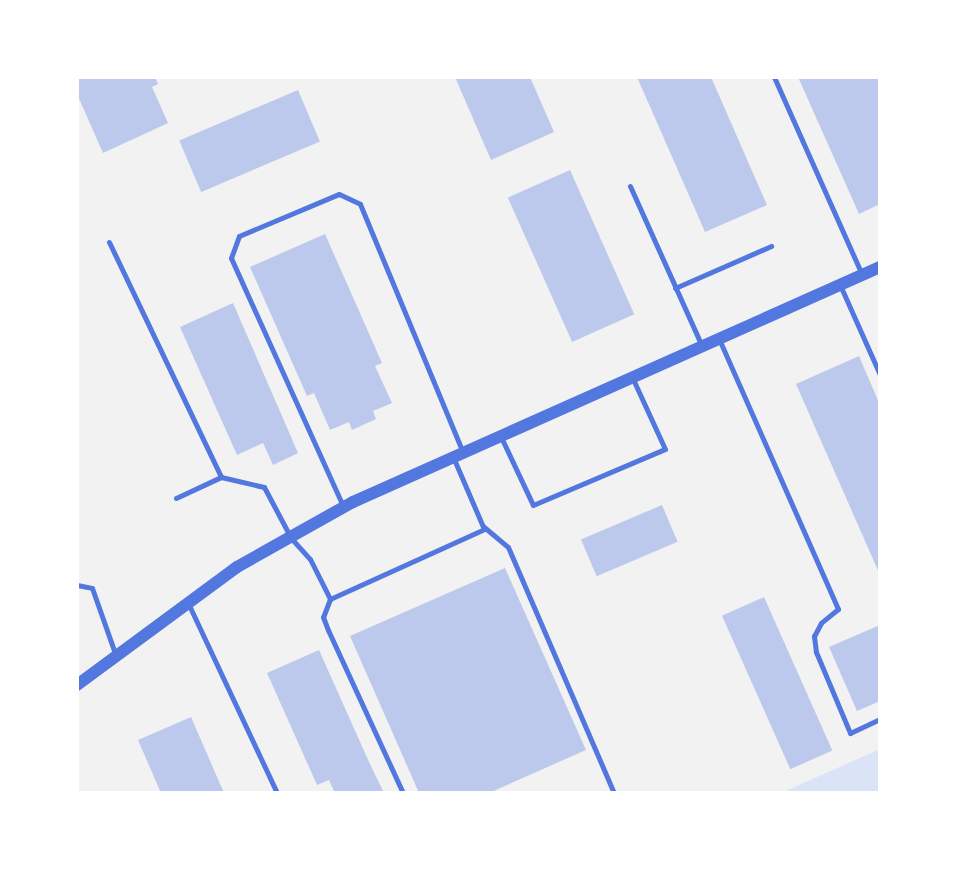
<!DOCTYPE html>
<html>
<head>
<meta charset="utf-8">
<style>
	body { margin:0 }
	#map { position:relative; width:957px; height:870px; overflow:hidden; background:#f2f2f2; font-family:Literata,serif }
	div>[style] { position:absolute }
	.green>* { inset:0; background:#dbe4f7 }
	.building>* { inset:0; background:#bdc9ec; transform-origin:0 0 }
	.service>* { height:5px; margin:-2.5px; padding:0 2.5px; transform-origin:2.5px; border-radius:2.5px; background:#5277de }
	.tertiary>* { height:12px; margin:-6px; padding:0 6px; transform-origin:6px; border-radius:6px; background:#5277de }
	span { translate:-50% -50%; white-space:nowrap; text-align:center; line-height:1.15; -webkit-text-stroke:5px #fff; paint-order:stroke }
	.frame { position:absolute; inset:0; border:79px solid #fff; pointer-events:none }
</style>
</head>
<body>
<div id="map">
	<div class="green">
		<i style="clip-path:polygon(880px 749px,880px 793px,781px 793px)"></i>
	</div>
	<div class="building">
		<i style="clip-path:polygon(77px 77px,155px 77px,158px 84px,152px 87px,168px 123px,103px 153px,77px 94px)"></i>
		<i style="clip-path:polygon(455px 77px,530px 77px,554px 132px,491px 160px)"></i>
		<i style="clip-path:polygon(637px 77px,711px 77px,767px 205px,705px 232px)"></i>
		<i style="clip-path:polygon(798px 77px,880px 77px,880px 204px,859px 214px)"></i>
		<i style="left:298px;top:90px;width:56px;height:129px;rotate:67deg"></i>
		<i style="left:570px;top:170px;width:158px;height:68px;rotate:66deg"></i>
		<i style="clip-path:polygon(325px 234px,382px 363px,375px 366px,392px 403px,373px 411px,376px 419px,352px 430px,349px 422px,330px 430px,314px 393px,307px 396px,250px 267px)"></i>
		<i style="clip-path:polygon(233px 303px,298px 453px,273px 465px,263px 443px,237px 455px,180px 327px)"></i>
		<i style="clip-path:polygon(859px 356px,880px 405px,880px 575px,796px 384px)"></i>
		<i style="left:662px;top:505px;width:40px;height:88px;rotate:67deg"></i>
		<i style="clip-path:polygon(505px 568px,586px 750px,489px 793px,419px 793px,350px 636px)"></i>
		<i style="left:764px;top:597px;width:168px;height:46px;rotate:66deg"></i>
		<i style="clip-path:polygon(880px 625px,880px 701px,857px 711px,829px 647px)"></i>
		<i style="clip-path:polygon(319px 650px,369px 762px,384px 793px,335px 793px,329px 780px,317px 785px,267px 673px)"></i>
		<i style="clip-path:polygon(191px 717px,224px 793px,161px 793px,138px 740px)"></i>
	</div>
	<div class="service">
		<i style="left:774px;top:77px;width:217px;rotate:66deg"></i>
		<i style="left:630px;top:186px;width:175px;rotate:65.8deg"></i>
		<i style="left:109px;top:242px;width:260px;rotate:64.5deg"></i>
		<i style="left:840px;top:285px;width:98px;rotate:66deg"></i>
		<i style="left:675px;top:288px;width:105px;rotate:-23.6deg"></i>
		<i style="left:719px;top:339px;width:295px;rotate:66.2deg"></i>
		<i style="left:838px;top:609px;width:22px;rotate:141deg"></i>
		<i style="left:821px;top:623px;width:15px;rotate:118deg"></i>
		<i style="left:814px;top:636px;width:16px;rotate:83deg"></i>
		<i style="left:816px;top:652px;width:88px;rotate:67.2deg"></i>
		<i style="left:850px;top:733px;width:33px;rotate:-25deg"></i>
		<i style="left:501px;top:437px;width:75px;rotate:64.8deg"></i>
		<i style="left:533px;top:505px;width:143px;rotate:-23deg"></i>
		<i style="left:665px;top:449px;width:79px;rotate:-114.6deg"></i>
		<i style="left:176px;top:498px;width:50px;rotate:-25deg"></i>
		<i style="left:221px;top:477px;width:44px;rotate:13.1deg"></i>
		<i style="left:264px;top:487px;width:58px;rotate:62.1deg"></i>
		<i style="left:291px;top:538px;width:28px;rotate:48deg"></i>
		<i style="left:310px;top:559px;width:45px;rotate:63.4deg"></i>
		<i style="left:330px;top:599px;width:169px;rotate:-24.4deg"></i>
		<i style="left:484px;top:529px;width:78px;rotate:-113.3deg"></i>
		<i style="left:343px;top:506px;width:272px;rotate:-114.3deg"></i>
		<i style="left:231px;top:258px;width:23px;rotate:-70deg"></i>
		<i style="left:239px;top:236px;width:108px;rotate:-22.8deg"></i>
		<i style="left:339px;top:194px;width:23px;rotate:25deg"></i>
		<i style="left:360px;top:204px;width:269px;rotate:67.5deg"></i>
		<i style="left:484px;top:527px;width:31px;rotate:40deg"></i>
		<i style="left:508px;top:547px;width:268px;rotate:66.7deg"></i>
		<i style="left:77px;top:585px;width:15px;rotate:11deg"></i>
		<i style="left:92px;top:588px;width:72px;rotate:70.6deg"></i>
		<i style="left:330px;top:599px;width:19px;rotate:111deg"></i>
		<i style="left:323px;top:617px;width:14px;rotate:69deg"></i>
		<i style="left:328px;top:630px;width:179px;rotate:65.3deg"></i>
		<i style="left:188px;top:603px;width:210px;rotate:64.9deg"></i>
	</div>
	<div class="tertiary">
		<i style="left:77px;top:685px;width:199px;rotate:-36.4deg"></i>
		<i style="left:237px;top:567px;width:133px;rotate:-29.3deg"></i>
		<i style="left:353px;top:502px;width:577px;rotate:-24.03deg"></i>
	</div>
	<div class="frame"></div>
</div>
</body>
</html>
